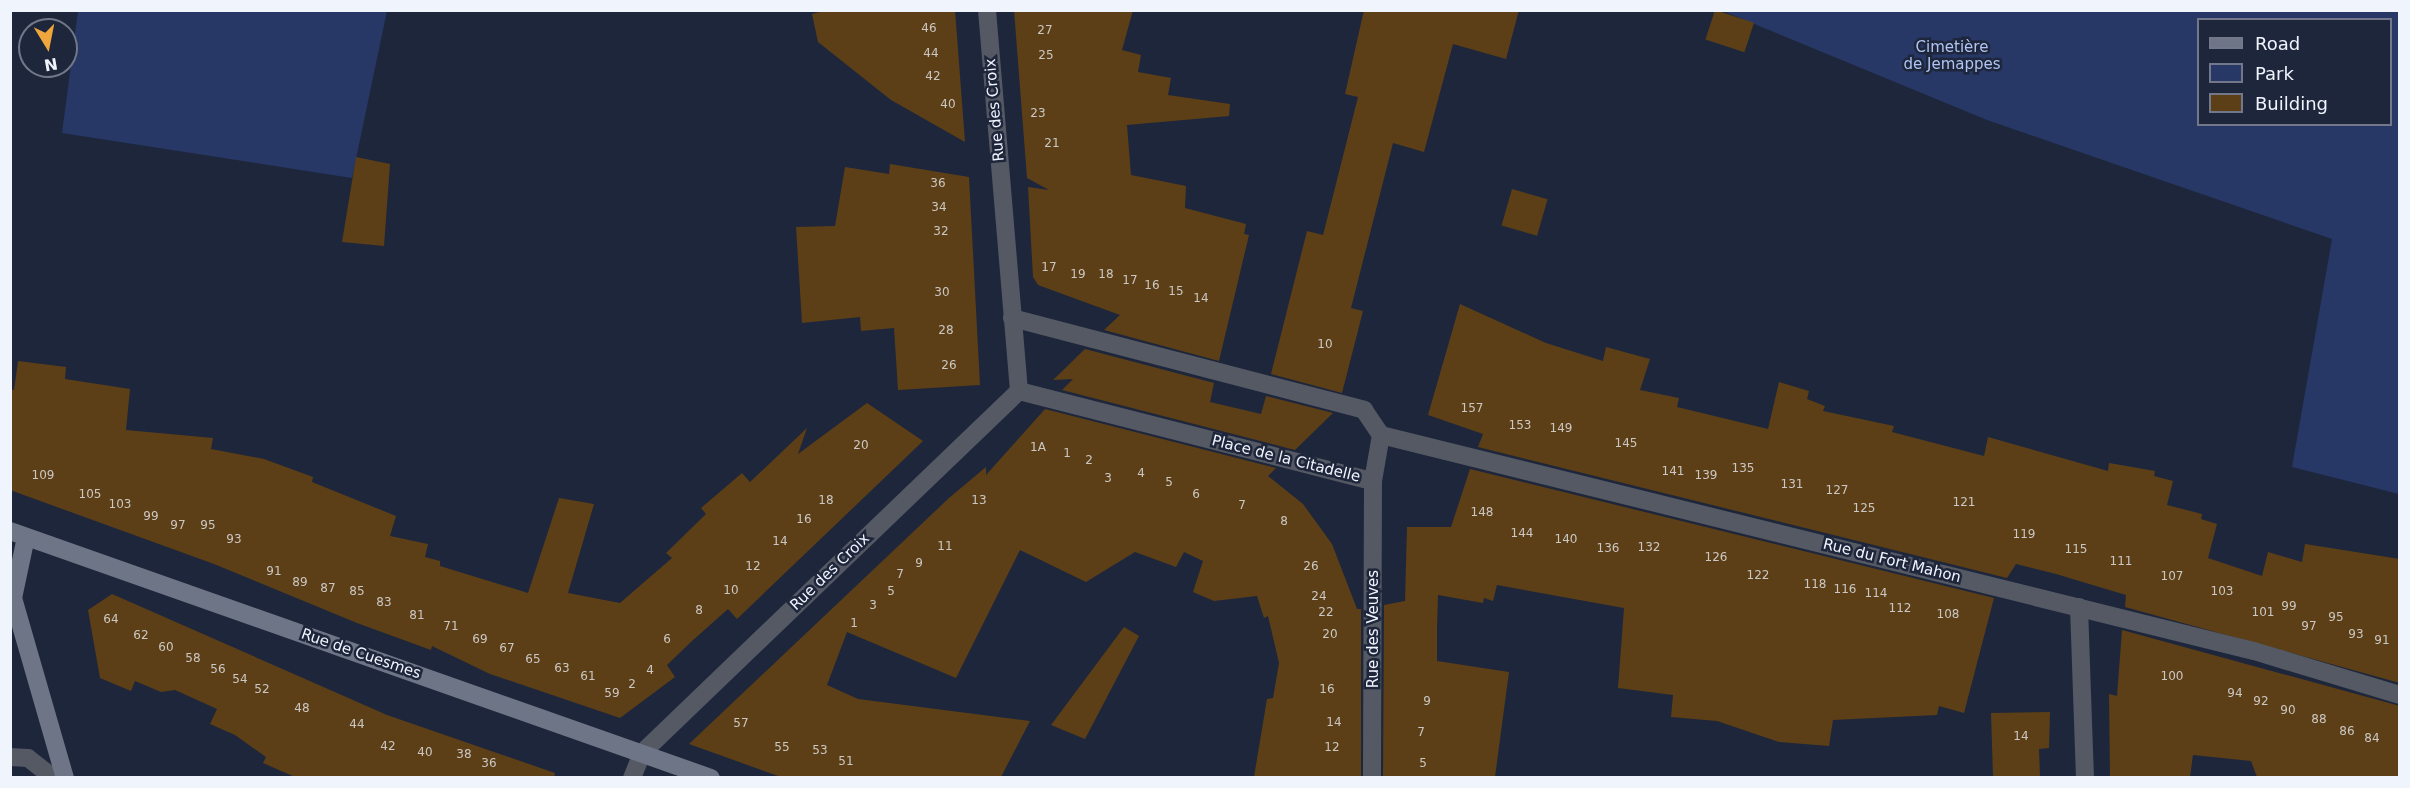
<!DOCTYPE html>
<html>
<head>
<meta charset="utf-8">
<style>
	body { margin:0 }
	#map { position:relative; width:2410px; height:788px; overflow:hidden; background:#1e263b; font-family:"DejaVu Sans",sans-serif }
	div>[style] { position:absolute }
	.green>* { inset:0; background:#273866 }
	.building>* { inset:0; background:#5c3f16; transform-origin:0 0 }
	.street>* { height:18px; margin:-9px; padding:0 9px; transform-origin:9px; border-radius:9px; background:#545964 }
	.secondary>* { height:18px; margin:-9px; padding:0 9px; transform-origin:9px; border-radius:9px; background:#6d7586 }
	span { translate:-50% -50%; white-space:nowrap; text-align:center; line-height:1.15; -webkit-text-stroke:5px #1e263b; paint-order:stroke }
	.number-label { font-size:12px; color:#cbc7c3 }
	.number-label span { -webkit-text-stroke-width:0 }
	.park-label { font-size:15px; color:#b0c4f3 }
	.street-label { font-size:15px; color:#f0f4fd }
	.frame { position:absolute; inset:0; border:12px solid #f0f4fd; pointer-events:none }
	.legend { position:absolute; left:2197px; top:18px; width:195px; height:108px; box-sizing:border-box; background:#1e263b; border:2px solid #727889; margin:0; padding:8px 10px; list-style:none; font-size:18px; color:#f0f4fd }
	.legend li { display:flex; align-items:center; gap:12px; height:30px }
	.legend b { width:30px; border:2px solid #727889 }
	.north { position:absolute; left:18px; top:18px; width:60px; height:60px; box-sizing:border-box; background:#1e263b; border:2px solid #727889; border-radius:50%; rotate:170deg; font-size:16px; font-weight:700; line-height:24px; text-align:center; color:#f0f4fd }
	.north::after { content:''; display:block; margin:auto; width:21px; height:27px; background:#efa73d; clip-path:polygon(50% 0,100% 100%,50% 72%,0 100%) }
</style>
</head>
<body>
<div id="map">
	<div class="green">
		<i style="clip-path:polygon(78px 11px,387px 11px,352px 178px,62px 133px)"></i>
		<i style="clip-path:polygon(evenodd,1723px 11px,2399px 11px,2399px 494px,2292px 467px,2332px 239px,1987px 120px,1723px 11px,2198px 20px,2390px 20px,2390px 124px,2198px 124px,2198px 20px)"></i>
	</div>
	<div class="building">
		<i style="clip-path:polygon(827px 10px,955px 10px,965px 142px,891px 100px,818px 42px,812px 14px)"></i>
		<i style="clip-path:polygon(1014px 10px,1133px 10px,1122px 50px,1141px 55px,1138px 72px,1171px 78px,1168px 95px,1230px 104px,1229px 116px,1127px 125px,1131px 175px,1186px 186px,1185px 208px,1246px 224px,1244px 234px,1249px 235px,1219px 361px,1104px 330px,1120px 315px,1038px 285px,1033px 277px,1028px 187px,1049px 190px,1027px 178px)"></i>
		<i style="clip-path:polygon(1364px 10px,1519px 10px,1506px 59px,1453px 44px,1424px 152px,1393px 143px,1351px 308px,1363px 311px,1342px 393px,1271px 374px,1307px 231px,1323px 235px,1358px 97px,1345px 94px)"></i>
		<i style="left:1715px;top:10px;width:41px;height:31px;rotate:18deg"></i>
		<i style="clip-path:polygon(356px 157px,390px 164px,384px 246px,342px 242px)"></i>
		<i style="clip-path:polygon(890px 164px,969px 177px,980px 385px,898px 390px,894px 328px,861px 331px,860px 317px,802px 323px,796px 227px,835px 226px,845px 167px,889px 174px)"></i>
		<i style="left:1512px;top:189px;width:37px;height:38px;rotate:16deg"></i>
		<i style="clip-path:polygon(1460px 304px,1546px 343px,1603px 361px,1606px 347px,1650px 359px,1640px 390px,1679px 398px,1677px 407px,1735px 421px,1768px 429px,1779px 382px,1809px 391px,1807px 399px,1825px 406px,1823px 411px,1894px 426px,1892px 432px,1984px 456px,1988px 437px,2108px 471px,2109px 463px,2155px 471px,2154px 476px,2173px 481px,2167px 505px,2202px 514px,2201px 519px,2217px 524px,2208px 558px,2262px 576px,2268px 552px,2302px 562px,2305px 544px,2400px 559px,2400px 683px,2125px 607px,2126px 595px,2056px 574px,2016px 564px,2007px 578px,1478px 447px,1483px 434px,1428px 415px)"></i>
		<i style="clip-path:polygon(1085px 349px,1214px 383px,1210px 402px,1261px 414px,1266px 396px,1333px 413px,1295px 450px,1062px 390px,1073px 379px,1053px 380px)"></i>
		<i style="clip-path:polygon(18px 361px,66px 367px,65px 379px,130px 389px,126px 430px,213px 438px,211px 449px,264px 459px,313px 477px,312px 482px,396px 516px,390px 536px,428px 544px,425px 557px,440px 561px,440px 566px,528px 593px,559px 498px,594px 504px,568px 593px,620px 603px,672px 558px,666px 553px,706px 514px,701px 508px,742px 473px,750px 482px,807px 428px,798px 454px,867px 403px,923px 441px,737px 619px,728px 609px,692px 641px,667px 665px,675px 677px,620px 718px,490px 674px,432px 646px,431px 650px,357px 623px,214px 564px,10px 490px,10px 389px,14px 390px)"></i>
		<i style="clip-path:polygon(1045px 409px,1276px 468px,1268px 476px,1303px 504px,1332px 544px,1357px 609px,1361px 609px,1361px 777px,1254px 777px,1267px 699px,1273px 698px,1279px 663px,1268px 616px,1264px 618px,1257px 596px,1214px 601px,1193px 592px,1203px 561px,1184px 552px,1176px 567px,1135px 552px,1086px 582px,1020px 550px,956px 678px,847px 632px,827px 685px,858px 699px,1030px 721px,1001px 777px,781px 777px,689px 744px,949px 498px,986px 467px,986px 475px)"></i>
		<i style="clip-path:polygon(1470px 469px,1994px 598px,1964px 713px,1939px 706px,1937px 715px,1833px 720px,1829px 746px,1779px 742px,1717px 721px,1671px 717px,1673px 695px,1618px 688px,1624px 608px,1497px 585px,1493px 601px,1484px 598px,1483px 603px,1438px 595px,1437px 629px,1437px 661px,1509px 672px,1495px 777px,1383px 777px,1384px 605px,1405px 601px,1407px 527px,1451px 527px)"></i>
		<i style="clip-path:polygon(112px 594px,387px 715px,555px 773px,554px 777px,295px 777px,263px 763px,266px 757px,235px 735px,210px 724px,217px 709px,175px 690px,161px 692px,135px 681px,131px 691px,100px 678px,88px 610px)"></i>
		<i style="clip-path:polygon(1124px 627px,1139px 636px,1085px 739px,1051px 725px)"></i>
		<i style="clip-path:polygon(2122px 630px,2400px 706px,2400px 777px,2257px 777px,2251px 761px,2193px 755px,2190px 777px,2110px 777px,2109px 694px,2117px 696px)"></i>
		<i style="clip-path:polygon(2050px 712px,2049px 748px,2039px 749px,2040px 777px,1993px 777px,1991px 713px)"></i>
	</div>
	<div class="street">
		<i style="left:987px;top:10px;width:382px;rotate:85.2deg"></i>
		<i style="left:1012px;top:318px;width:364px;rotate:14.6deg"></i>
		<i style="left:1364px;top:410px;width:30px;rotate:56deg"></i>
		<i style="left:1381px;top:435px;width:47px;rotate:99.9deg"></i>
		<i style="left:1373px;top:481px;width:297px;rotate:90.2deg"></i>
		<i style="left:1019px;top:391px;width:365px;rotate:14.3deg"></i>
		<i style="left:1381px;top:435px;width:899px;rotate:13.9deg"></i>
		<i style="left:2254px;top:651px;width:152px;rotate:16.8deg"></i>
		<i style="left:2079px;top:607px;width:171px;rotate:88deg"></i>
		<i style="left:10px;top:757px;width:18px;rotate:3deg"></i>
		<i style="left:28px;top:758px;width:33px;rotate:38deg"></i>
		<i style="left:632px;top:778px;width:27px;rotate:-68deg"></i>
		<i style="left:642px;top:753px;width:523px;rotate:-43.84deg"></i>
	</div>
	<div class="secondary">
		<i style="left:10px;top:531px;width:743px;rotate:19.41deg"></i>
		<i style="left:26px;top:537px;width:62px;rotate:102deg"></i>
		<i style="left:13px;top:598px;width:187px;rotate:73.9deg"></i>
	</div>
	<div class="number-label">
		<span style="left:929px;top:29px">46</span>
		<span style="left:1045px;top:31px">27</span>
		<span style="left:931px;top:54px">44</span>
		<span style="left:1046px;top:56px">25</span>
		<span style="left:933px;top:77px">42</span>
		<span style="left:948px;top:105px">40</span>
		<span style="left:1038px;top:114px">23</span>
		<span style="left:1052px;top:144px">21</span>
		<span style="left:938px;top:184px">36</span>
		<span style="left:939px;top:208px">34</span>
		<span style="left:941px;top:232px">32</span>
		<span style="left:1049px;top:268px">17</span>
		<span style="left:1078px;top:275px">19</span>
		<span style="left:1106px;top:275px">18</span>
		<span style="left:1130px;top:281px">17</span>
		<span style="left:1152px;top:286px">16</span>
		<span style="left:1176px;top:292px">15</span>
		<span style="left:942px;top:293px">30</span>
		<span style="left:1201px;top:299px">14</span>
		<span style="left:946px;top:331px">28</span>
		<span style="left:1325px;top:345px">10</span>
		<span style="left:949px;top:366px">26</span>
		<span style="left:1472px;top:409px">157</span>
		<span style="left:1520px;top:426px">153</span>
		<span style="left:1561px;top:429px">149</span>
		<span style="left:1626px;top:444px">145</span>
		<span style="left:861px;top:446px">20</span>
		<span style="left:1038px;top:448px">1A</span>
		<span style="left:1067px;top:454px">1</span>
		<span style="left:1089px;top:461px">2</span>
		<span style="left:1743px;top:469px">135</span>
		<span style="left:1673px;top:472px">141</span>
		<span style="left:1141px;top:474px">4</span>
		<span style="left:43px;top:476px">109</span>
		<span style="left:1706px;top:476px">139</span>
		<span style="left:1108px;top:479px">3</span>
		<span style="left:1169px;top:483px">5</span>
		<span style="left:1792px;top:485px">131</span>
		<span style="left:1837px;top:491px">127</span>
		<span style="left:90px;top:495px">105</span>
		<span style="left:1196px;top:495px">6</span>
		<span style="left:826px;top:501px">18</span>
		<span style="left:979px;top:501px">13</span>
		<span style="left:1964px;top:503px">121</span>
		<span style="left:120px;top:505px">103</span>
		<span style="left:1242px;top:506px">7</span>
		<span style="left:1864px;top:509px">125</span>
		<span style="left:1482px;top:513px">148</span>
		<span style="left:151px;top:517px">99</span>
		<span style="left:804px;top:520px">16</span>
		<span style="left:1284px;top:522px">8</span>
		<span style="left:178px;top:526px">97</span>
		<span style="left:208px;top:526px">95</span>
		<span style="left:1522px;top:534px">144</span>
		<span style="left:2024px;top:535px">119</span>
		<span style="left:234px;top:540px">93</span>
		<span style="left:1566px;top:540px">140</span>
		<span style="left:780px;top:542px">14</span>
		<span style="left:945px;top:547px">11</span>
		<span style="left:1649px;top:548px">132</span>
		<span style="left:1608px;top:549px">136</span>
		<span style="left:2076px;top:550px">115</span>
		<span style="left:1716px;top:558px">126</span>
		<span style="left:2121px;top:562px">111</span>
		<span style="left:919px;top:564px">9</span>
		<span style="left:753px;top:567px">12</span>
		<span style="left:1311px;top:567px">26</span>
		<span style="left:274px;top:572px">91</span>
		<span style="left:900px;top:575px">7</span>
		<span style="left:1758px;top:576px">122</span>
		<span style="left:2172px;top:577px">107</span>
		<span style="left:300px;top:583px">89</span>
		<span style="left:1815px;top:585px">118</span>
		<span style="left:328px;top:589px">87</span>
		<span style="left:1845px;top:590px">116</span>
		<span style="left:731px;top:591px">10</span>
		<span style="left:357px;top:592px">85</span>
		<span style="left:891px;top:592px">5</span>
		<span style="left:2222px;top:592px">103</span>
		<span style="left:1876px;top:594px">114</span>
		<span style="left:1319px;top:597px">24</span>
		<span style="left:384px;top:603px">83</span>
		<span style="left:873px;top:606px">3</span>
		<span style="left:2289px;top:607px">99</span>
		<span style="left:1900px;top:609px">112</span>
		<span style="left:699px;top:611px">8</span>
		<span style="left:1326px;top:613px">22</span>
		<span style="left:2263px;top:613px">101</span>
		<span style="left:1948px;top:615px">108</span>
		<span style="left:417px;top:616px">81</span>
		<span style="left:2336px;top:618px">95</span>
		<span style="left:111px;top:620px">64</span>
		<span style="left:854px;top:624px">1</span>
		<span style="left:451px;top:627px">71</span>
		<span style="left:2309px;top:627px">97</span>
		<span style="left:1330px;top:635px">20</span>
		<span style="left:2356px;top:635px">93</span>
		<span style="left:141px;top:636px">62</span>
		<span style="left:480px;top:640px">69</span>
		<span style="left:667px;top:640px">6</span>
		<span style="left:2382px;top:641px">91</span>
		<span style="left:166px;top:648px">60</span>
		<span style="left:507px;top:649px">67</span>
		<span style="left:193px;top:659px">58</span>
		<span style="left:533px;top:660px">65</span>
		<span style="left:562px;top:669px">63</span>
		<span style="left:218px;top:670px">56</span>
		<span style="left:650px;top:671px">4</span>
		<span style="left:588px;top:677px">61</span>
		<span style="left:2172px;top:677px">100</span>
		<span style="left:240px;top:680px">54</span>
		<span style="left:632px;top:685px">2</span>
		<span style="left:262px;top:690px">52</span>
		<span style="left:1327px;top:690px">16</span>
		<span style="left:612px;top:694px">59</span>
		<span style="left:2235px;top:694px">94</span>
		<span style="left:1427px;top:702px">9</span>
		<span style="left:2261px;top:702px">92</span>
		<span style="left:302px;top:709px">48</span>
		<span style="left:2288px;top:711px">90</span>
		<span style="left:2319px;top:720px">88</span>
		<span style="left:1334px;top:723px">14</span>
		<span style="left:741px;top:724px">57</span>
		<span style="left:357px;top:725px">44</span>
		<span style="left:2347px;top:732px">86</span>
		<span style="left:1421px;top:733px">7</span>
		<span style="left:2021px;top:737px">14</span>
		<span style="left:2372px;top:739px">84</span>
		<span style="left:388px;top:747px">42</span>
		<span style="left:782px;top:748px">55</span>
		<span style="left:1332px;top:748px">12</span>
		<span style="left:820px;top:751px">53</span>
		<span style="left:425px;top:753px">40</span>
		<span style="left:464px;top:755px">38</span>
		<span style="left:846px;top:762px">51</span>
		<span style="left:489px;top:764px">36</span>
		<span style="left:1423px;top:764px">5</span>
	</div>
	<div class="park-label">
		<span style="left:1952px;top:56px">Cimetière<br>de Jemappes</span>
	</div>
	<div class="street-label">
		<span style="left:995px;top:110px;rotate:-95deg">Rue des Croix</span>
		<span style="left:1286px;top:459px;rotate:14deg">Place de la Citadelle</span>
		<span style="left:1892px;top:561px;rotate:14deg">Rue du Fort Mahon</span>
		<span style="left:830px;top:572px;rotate:-44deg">Rue des Croix</span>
		<span style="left:1374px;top:629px;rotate:-90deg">Rue des Veuves</span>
		<span style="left:361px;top:654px;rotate:19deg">Rue de Cuesmes</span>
	</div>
	<div class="frame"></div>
	<ul class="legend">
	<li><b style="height:8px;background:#6d7586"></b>Road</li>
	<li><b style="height:16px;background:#273866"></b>Park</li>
	<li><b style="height:16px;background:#5c3f16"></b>Building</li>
	</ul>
	<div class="north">N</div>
</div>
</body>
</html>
